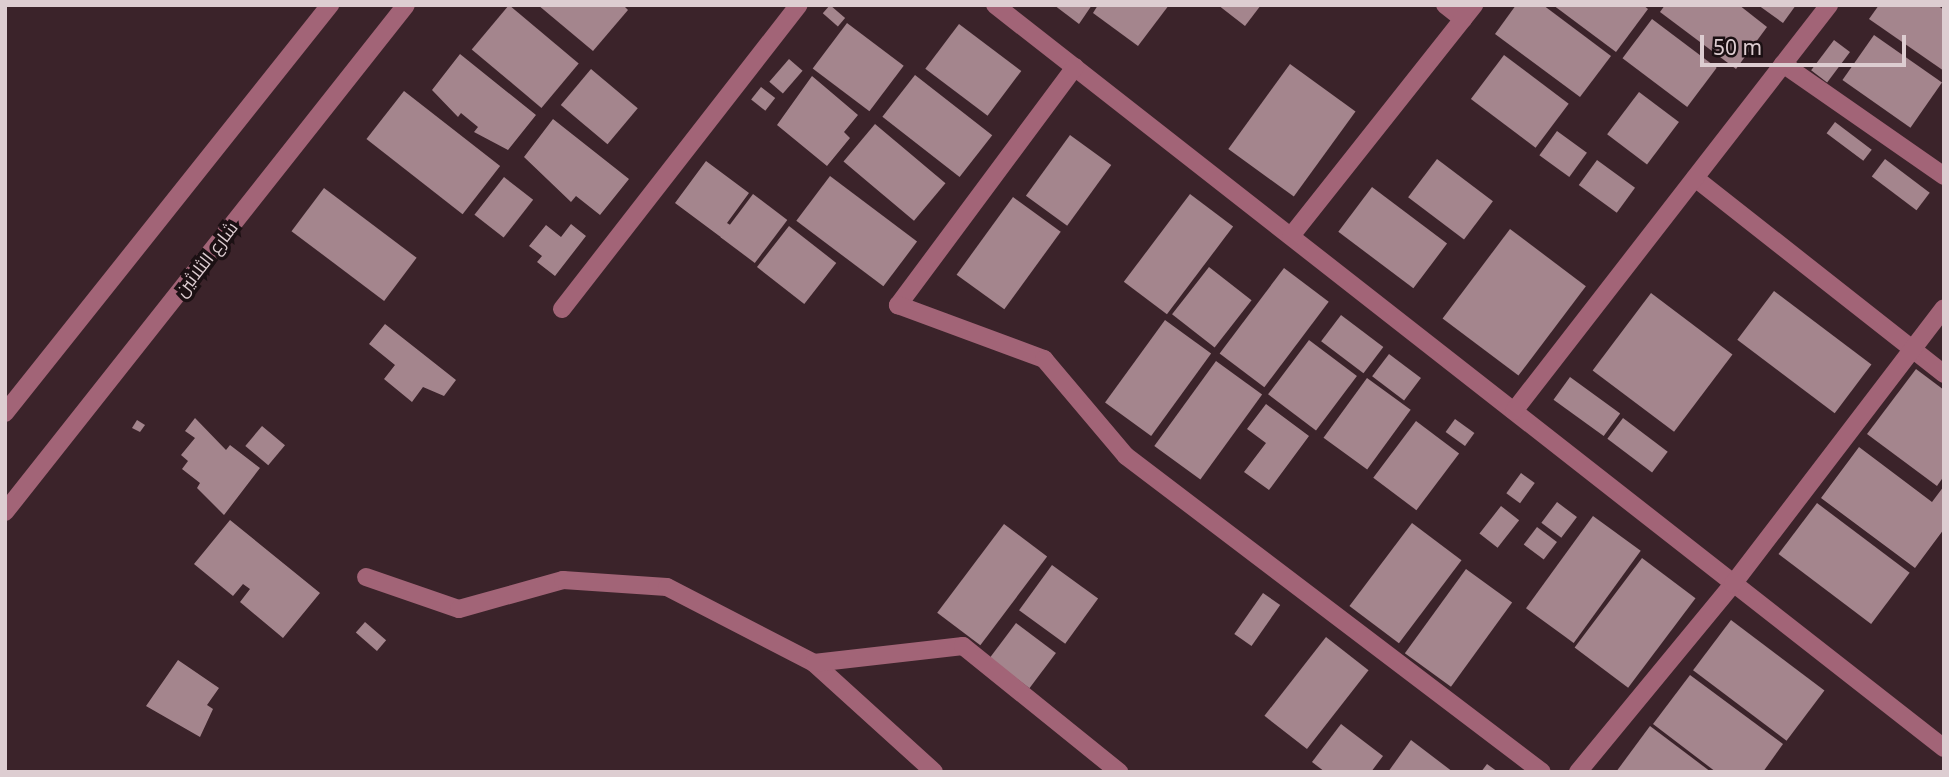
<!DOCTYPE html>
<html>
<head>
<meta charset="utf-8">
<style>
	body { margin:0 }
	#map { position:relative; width:1949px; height:777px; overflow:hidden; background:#3b232a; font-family:"Noto Sans",Cairo,sans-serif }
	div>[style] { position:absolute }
	.building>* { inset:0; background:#a4858d; transform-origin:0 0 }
	.minor>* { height:18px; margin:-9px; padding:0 9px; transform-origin:9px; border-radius:9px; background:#a26477 }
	span { translate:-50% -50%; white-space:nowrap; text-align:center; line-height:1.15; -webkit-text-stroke:7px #1b1013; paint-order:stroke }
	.street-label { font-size:18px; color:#ddcdd1 }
	.frame { position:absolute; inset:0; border:7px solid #ddcdd1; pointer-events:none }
	.scale { position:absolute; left:1700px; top:35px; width:206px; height:32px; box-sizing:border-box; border:4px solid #ddcdd1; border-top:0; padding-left:9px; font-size:21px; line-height:24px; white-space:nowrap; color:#ddcdd1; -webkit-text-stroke:5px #1b1013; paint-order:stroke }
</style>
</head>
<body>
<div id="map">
	<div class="building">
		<i style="left:509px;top:5px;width:91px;height:58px;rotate:40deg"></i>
		<i style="clip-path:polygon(538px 5px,623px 5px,628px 10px,593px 51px)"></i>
		<i style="left:830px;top:5px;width:20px;height:11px;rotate:41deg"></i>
		<i style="clip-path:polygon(1054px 5px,1092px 5px,1079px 24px)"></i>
		<i style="clip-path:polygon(1098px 5px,1169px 5px,1138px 46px,1093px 13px)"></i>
		<i style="clip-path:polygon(1218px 5px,1261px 5px,1245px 26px)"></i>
		<i style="clip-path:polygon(1516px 5px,1543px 5px,1611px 56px,1580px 97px,1495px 34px)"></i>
		<i style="clip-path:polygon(1553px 5px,1643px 5px,1648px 9px,1616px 52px)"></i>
		<i style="clip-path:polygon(1665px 5px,1739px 5px,1767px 27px,1736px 69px,1660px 12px)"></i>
		<i style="clip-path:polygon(1758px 5px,1796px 5px,1783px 23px)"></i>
		<i style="clip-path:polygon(1879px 5px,1937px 5px,1944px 10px,1944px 71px,1869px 19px)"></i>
		<i style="left:1652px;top:19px;width:81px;height:49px;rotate:37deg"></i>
		<i style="left:847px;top:23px;width:71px;height:57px;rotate:37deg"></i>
		<i style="left:959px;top:24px;width:78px;height:56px;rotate:37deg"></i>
		<i style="left:1874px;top:35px;width:83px;height:55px;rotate:35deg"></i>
		<i style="left:1834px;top:40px;width:20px;height:38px;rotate:37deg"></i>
		<i style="clip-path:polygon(460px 54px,536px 115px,508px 150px,474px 132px,478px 127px,461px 113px,458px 117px,432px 90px)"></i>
		<i style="left:1504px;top:55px;width:81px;height:55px;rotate:37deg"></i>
		<i style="left:789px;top:59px;width:18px;height:30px;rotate:41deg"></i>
		<i style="left:1290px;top:64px;width:81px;height:105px;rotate:36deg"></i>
		<i style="left:591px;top:69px;width:61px;height:47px;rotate:40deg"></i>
		<i style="left:915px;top:75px;width:98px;height:53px;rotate:38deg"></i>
		<i style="clip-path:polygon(812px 76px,858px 115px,844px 132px,850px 138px,827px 166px,777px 125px)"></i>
		<i style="left:761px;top:87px;width:18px;height:16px;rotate:38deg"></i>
		<i style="left:404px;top:91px;width:122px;height:61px;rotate:38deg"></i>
		<i style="left:1639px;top:92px;width:50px;height:53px;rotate:37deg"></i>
		<i style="clip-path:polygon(553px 119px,629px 179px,600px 215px,576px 196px,571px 202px,524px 157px)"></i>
		<i style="left:1835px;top:122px;width:46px;height:14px;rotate:37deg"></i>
		<i style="left:875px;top:124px;width:92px;height:49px;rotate:40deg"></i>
		<i style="left:1557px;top:131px;width:37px;height:30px;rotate:36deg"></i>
		<i style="left:1070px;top:135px;width:51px;height:75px;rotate:36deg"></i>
		<i style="left:1437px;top:159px;width:70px;height:48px;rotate:37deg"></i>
		<i style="left:1885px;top:159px;width:56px;height:22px;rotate:37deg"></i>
		<i style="left:1597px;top:160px;width:47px;height:31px;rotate:36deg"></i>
		<i style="clip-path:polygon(706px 161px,749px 193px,727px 223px,732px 226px,722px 238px,675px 203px)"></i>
		<i style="left:830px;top:176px;width:109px;height:56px;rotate:37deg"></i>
		<i style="left:504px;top:177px;width:37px;height:48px;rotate:38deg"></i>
		<i style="left:1372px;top:187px;width:94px;height:56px;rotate:37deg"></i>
		<i style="left:324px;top:188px;width:116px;height:54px;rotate:37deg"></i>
		<i style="left:753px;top:194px;width:43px;height:54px;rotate:37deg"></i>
		<i style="left:1190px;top:194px;width:54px;height:110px;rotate:37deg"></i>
		<i style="left:1013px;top:197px;width:59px;height:96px;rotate:36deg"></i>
		<i style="clip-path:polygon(571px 224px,586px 236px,555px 276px,537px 262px,542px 256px,529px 246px,546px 225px,561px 237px)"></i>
		<i style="left:789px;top:226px;width:60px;height:52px;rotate:38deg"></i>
		<i style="left:1510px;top:229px;width:95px;height:112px;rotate:37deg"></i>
		<i style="left:1209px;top:267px;width:54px;height:60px;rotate:38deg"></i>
		<i style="left:1284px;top:268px;width:56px;height:107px;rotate:37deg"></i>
		<i style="left:1774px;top:291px;width:122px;height:61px;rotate:37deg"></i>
		<i style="left:1651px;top:293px;width:102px;height:97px;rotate:37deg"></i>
		<i style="left:1341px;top:315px;width:53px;height:33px;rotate:37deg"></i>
		<i style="left:1165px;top:320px;width:57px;height:102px;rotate:36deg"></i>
		<i style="clip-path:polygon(385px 324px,456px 380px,444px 396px,423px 387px,412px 402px,384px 379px,395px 365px,369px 344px)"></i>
		<i style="left:1309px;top:340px;width:60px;height:68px;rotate:37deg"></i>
		<i style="left:1389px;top:354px;width:40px;height:28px;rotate:37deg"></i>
		<i style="left:1216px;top:361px;width:57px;height:105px;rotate:36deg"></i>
		<i style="clip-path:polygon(1916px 369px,1944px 390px,1944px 476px,1937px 486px,1867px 434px)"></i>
		<i style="left:1570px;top:377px;width:62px;height:28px;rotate:36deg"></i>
		<i style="left:1367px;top:378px;width:54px;height:74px;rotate:36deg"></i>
		<i style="clip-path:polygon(1266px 404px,1309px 436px,1269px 490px,1244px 472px,1266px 443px,1247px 429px)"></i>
		<i style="clip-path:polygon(195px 418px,226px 450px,230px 445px,260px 468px,224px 515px,197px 488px,200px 483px,182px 469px,188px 461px,181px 455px,195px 438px,185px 431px)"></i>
		<i style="left:1623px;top:418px;width:56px;height:26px;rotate:37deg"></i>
		<i style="left:1455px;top:419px;width:24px;height:16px;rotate:36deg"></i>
		<i style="clip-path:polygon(137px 420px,145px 425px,140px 432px,132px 428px)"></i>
		<i style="left:1416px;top:421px;width:54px;height:71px;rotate:37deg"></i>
		<i style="left:262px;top:426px;width:30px;height:26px;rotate:40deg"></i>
		<i style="clip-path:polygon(1859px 447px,1932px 502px,1944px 486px,1944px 529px,1915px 568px,1821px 498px)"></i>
		<i style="left:1521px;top:473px;width:17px;height:25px;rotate:36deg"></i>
		<i style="left:1557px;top:502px;width:25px;height:26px;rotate:37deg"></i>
		<i style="left:1817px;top:503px;width:116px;height:64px;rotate:37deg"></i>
		<i style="left:1501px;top:506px;width:23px;height:35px;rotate:38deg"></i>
		<i style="left:1593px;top:516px;width:59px;height:114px;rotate:36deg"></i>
		<i style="clip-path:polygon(230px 520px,320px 593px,283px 638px,240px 602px,250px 589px,243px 584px,233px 596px,194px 564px)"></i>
		<i style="left:1412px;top:523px;width:62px;height:104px;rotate:37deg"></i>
		<i style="left:1004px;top:524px;width:54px;height:111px;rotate:37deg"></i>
		<i style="left:1537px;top:527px;width:25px;height:22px;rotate:37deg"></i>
		<i style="left:1642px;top:558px;width:67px;height:112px;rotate:37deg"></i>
		<i style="left:1052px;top:565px;width:57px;height:56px;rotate:36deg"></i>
		<i style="left:1466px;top:569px;width:57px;height:104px;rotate:36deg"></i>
		<i style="left:1263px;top:593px;width:21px;height:50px;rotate:35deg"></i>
		<i style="left:1731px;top:620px;width:117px;height:63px;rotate:37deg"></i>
		<i style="left:365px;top:622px;width:28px;height:14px;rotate:41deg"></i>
		<i style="left:1016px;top:623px;width:50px;height:44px;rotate:37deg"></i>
		<i style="left:1326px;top:637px;width:54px;height:100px;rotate:38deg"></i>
		<i style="clip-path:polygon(178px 660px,219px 688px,207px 705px,213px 709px,200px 737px,146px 706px)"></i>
		<i style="clip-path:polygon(1690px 675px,1783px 744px,1763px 772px,1716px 772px,1653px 724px)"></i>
		<i style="clip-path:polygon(1341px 724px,1383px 756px,1371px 772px,1325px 772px,1312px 762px)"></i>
		<i style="clip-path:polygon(1650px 726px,1711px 772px,1616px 772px)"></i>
		<i style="clip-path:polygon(1411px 740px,1453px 772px,1388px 772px)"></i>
		<i style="clip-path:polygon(1487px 764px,1498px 772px,1481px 772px)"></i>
	</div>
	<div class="minor">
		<i style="left:995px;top:5px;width:1205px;rotate:38.06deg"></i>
		<i style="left:1445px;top:5px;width:23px;rotate:38deg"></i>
		<i style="left:1783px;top:64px;width:196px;rotate:34.8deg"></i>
		<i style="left:1075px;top:67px;width:297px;rotate:126.6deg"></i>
		<i style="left:898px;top:305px;width:156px;rotate:20.3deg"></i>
		<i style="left:1044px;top:359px;width:127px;rotate:49.8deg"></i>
		<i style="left:1126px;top:456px;width:522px;rotate:37.22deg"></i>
		<i style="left:1695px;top:178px;width:317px;rotate:38.2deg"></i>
		<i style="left:1291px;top:236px;width:295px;rotate:-51.6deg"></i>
		<i style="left:562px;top:309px;width:385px;rotate:-52.1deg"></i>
		<i style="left:1514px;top:411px;width:514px;rotate:-52.19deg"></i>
		<i style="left:5px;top:413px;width:522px;rotate:-51.46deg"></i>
		<i style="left:5px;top:512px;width:646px;rotate:-51.66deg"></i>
		<i style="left:366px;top:577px;width:98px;rotate:19deg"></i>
		<i style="left:459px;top:609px;width:108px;rotate:-15.6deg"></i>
		<i style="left:563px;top:580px;width:104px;rotate:3.9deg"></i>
		<i style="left:667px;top:587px;width:165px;rotate:27.3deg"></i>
		<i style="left:814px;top:663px;width:162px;rotate:42.2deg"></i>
		<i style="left:814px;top:663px;width:150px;rotate:-6.5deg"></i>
		<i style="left:963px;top:646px;width:201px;rotate:38.9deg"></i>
		<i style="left:1578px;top:772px;width:244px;rotate:-50.5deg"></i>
		<i style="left:1733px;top:584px;width:347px;rotate:-52.6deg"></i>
	</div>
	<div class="street-label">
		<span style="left:206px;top:259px;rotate:-52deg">شارع الثلاثين</span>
	</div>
	<div class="frame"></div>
	<div class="scale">50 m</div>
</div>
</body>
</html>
